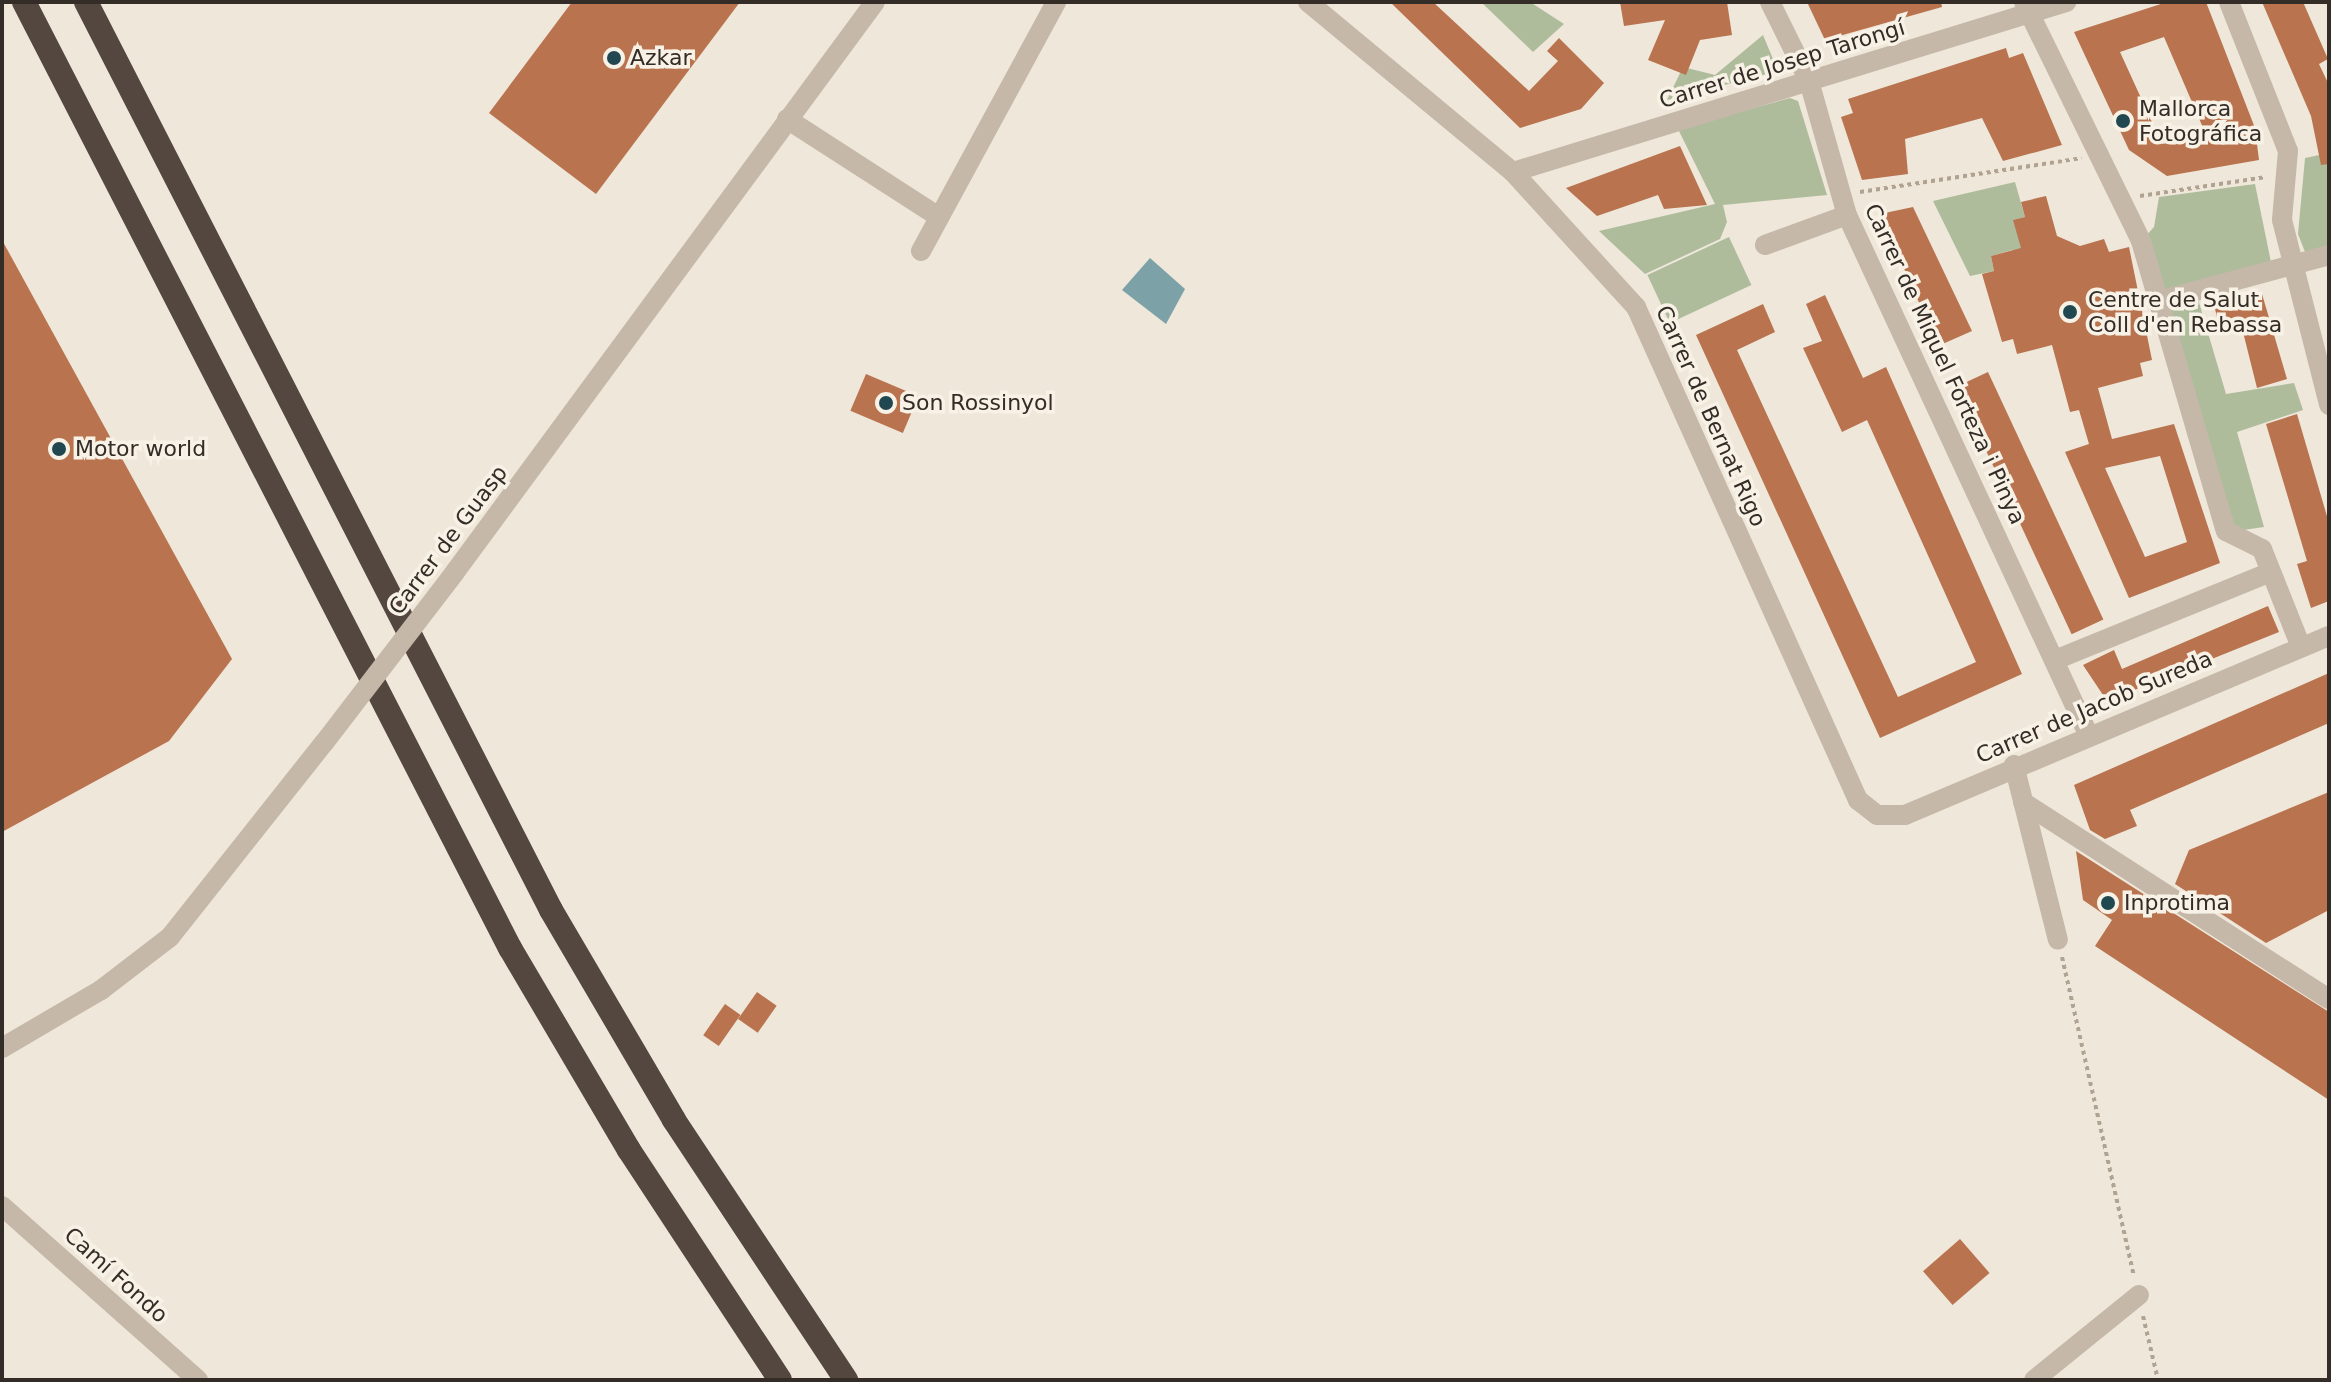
<!DOCTYPE html>
<html>
<head>
<meta charset="utf-8">
<style>
	body { margin:0 }
	#map { position:relative; width:2331px; height:1382px; overflow:hidden; background:#eee7da; font-family:"DejaVu Sans",sans-serif }
	div>[style] { position:absolute }
	.green>* { inset:0; background:#aebc9c; transform-origin:0 0 }
	.water>* { inset:0; background:#7ca2a8 }
	.building>* { inset:0; background:#b9734e; transform-origin:0 0 }
	.path>* { height:4px; margin-top:-2px; transform-origin:0; background:repeating-linear-gradient(90deg,#b1a392 0 4px,transparent 0 8px) }
	.minor>* { height:20px; margin:-10px; padding:0 10px; transform-origin:10px; border-radius:10px; background:#c5b8a8 }
	.highway>* { height:24px; margin:-12px; padding:0 12px; transform-origin:12px; border-radius:12px; background:#53473f }
	.minor-bridge>* { height:20px; margin:-10px; padding:0 10px; transform-origin:10px; border-radius:10px; background:#c5b8a8 }
	.dots>* { width:22px; height:22px; translate:-50% -50%; box-sizing:border-box; border:4px solid #f7f1e6; border-radius:50% }
	span { translate:-50% -50%; white-space:nowrap; text-align:center; line-height:1.15; -webkit-text-stroke:7px #f7f1e6; paint-order:stroke }
	.poi-label { font-size:22px; color:#332c27 }
	.left { translate:0 -50%; text-align:left }
	.street-label { font-size:22px; color:#332c27 }
	.frame { position:absolute; inset:0; border:4px solid #332c27; pointer-events:none }
</style>
</head>
<body>
<div id="map">
	<div class="green">
		<i style="clip-path:polygon(1481px 2px,1530px 2px,1564px 24px,1533px 52px)"></i>
		<i style="clip-path:polygon(1763px 35px,1778px 71px,1667px 100px,1683px 67px,1715px 75px)"></i>
		<i style="clip-path:polygon(1790px 98px,1798px 101px,1827px 195px,1723px 205px,1727px 222px,1720px 239px,1645px 274px,1599px 231px,1715px 204px,1678px 129px)"></i>
		<i style="clip-path:polygon(2329px 153px,2329px 245px,2305px 252px,2298px 234px,2305px 158px)"></i>
		<i style="clip-path:polygon(2015px 182px,2025px 217px,2014px 220px,2037px 260px,2012px 250px,1991px 256px,1994px 271px,1970px 276px,1933px 201px)"></i>
		<i style="clip-path:polygon(2255px 184px,2272px 267px,2198px 299px,2226px 394px,2294px 383px,2303px 410px,2237px 432px,2264px 527px,2236px 531px,2144px 238px,2154px 227px,2159px 197px)"></i>
		<i style="left:1729px;top:237px;width:53px;height:90px;rotate:65deg"></i>
	</div>
	<div class="water">
		<i style="clip-path:polygon(1150px 258px,1185px 289px,1166px 324px,1122px 290px)"></i>
	</div>
	<div class="building">
		<i style="clip-path:polygon(572px 2px,740px 2px,596px 194px,489px 113px)"></i>
		<i style="clip-path:polygon(1390px 2px,1433px 2px,1529px 91px,1558px 61px,1547px 51px,1559px 38px,1604px 83px,1581px 109px,1520px 128px)"></i>
		<i style="clip-path:polygon(1620px 2px,1727px 2px,1732px 35px,1700px 40px,1686px 75px,1648px 60px,1665px 20px,1624px 26px)"></i>
		<i style="clip-path:polygon(1807px 2px,1941px 2px,1942px 7px,1825px 40px)"></i>
		<i style="clip-path:polygon(evenodd,2167px 2px,2206px 2px,2255px 128px,2259px 160px,2167px 176px,2129px 150px,2074px 32px,2167px 2px,2164px 37px,2207px 137px,2162px 144px,2120px 52px,2164px 37px)"></i>
		<i style="clip-path:polygon(2262px 2px,2303px 2px,2328px 59px,2319px 64px,2329px 85px,2329px 164px,2321px 165px,2311px 116px)"></i>
		<i style="clip-path:polygon(2006px 48px,2009px 58px,2023px 53px,2062px 145px,2003px 161px,1982px 118px,1905px 139px,1908px 174px,1862px 180px,1841px 117px,1853px 113px,1848px 99px)"></i>
		<i style="clip-path:polygon(1680px 146px,1707px 205px,1664px 209px,1658px 195px,1597px 216px,1566px 188px)"></i>
		<i style="clip-path:polygon(evenodd,2046px 196px,2057px 236px,2080px 246px,2104px 239px,2109px 252px,2129px 247px,2152px 360px,2140px 363px,2143px 376px,2098px 388px,2112px 439px,2174px 424px,2220px 563px,2129px 598px,2065px 452px,2089px 444px,2079px 410px,2070px 412px,2052px 345px,2017px 354px,2013px 339px,2002px 342px,1982px 274px,1994px 271px,1991px 256px,2021px 248px,2013px 220px,2025px 217px,2021px 202px,2046px 196px,2160px 456px,2187px 542px,2145px 557px,2105px 468px,2160px 456px)"></i>
		<i style="clip-path:polygon(1913px 207px,1972px 331px,1938px 346px,1880px 214px)"></i>
		<i style="clip-path:polygon(2px 240px,232px 659px,169px 741px,2px 832px)"></i>
		<i style="clip-path:polygon(2262px 294px,2287px 379px,2257px 388px,2242px 328px,2221px 333px,2214px 305px)"></i>
		<i style="clip-path:polygon(1825px 295px,1863px 378px,1886px 367px,2022px 674px,1880px 738px,1696px 335px,1763px 304px,1775px 332px,1737px 350px,1898px 697px,1976px 662px,1867px 420px,1842px 432px,1803px 348px,1822px 341px,1806px 304px)"></i>
		<i style="left:1988px;top:372px;width:273px;height:35px;rotate:65deg"></i>
		<i style="left:866px;top:374px;width:57px;height:40px;rotate:23deg"></i>
		<i style="clip-path:polygon(2297px 414px,2329px 523px,2329px 601px,2311px 608px,2297px 564px,2307px 561px,2266px 424px)"></i>
		<i style="clip-path:polygon(2268px 606px,2279px 632px,2107px 701px,2083px 665px,2114px 650px,2122px 669px)"></i>
		<i style="clip-path:polygon(2329px 673px,2329px 723px,2130px 810px,2137px 826px,2105px 839px,2090px 830px,2074px 785px)"></i>
		<i style="clip-path:polygon(2329px 792px,2329px 910px,2266px 943px,2175px 884px,2189px 850px)"></i>
		<i style="clip-path:polygon(2076px 851px,2329px 1012px,2329px 1100px,2095px 946px,2112px 920px,2083px 900px)"></i>
		<i style="left:757px;top:992px;width:24px;height:33px;rotate:35deg"></i>
		<i style="left:725px;top:1004px;width:19px;height:38px;rotate:35deg"></i>
		<i style="left:1960px;top:1239px;width:45px;height:49px;rotate:49deg"></i>
	</div>
	<div class="path">
		<i style="left:1860px;top:192px;width:224px;rotate:-8.7deg"></i>
		<i style="left:2140px;top:196px;width:126px;rotate:-8.6deg"></i>
		<i style="left:2062px;top:957px;width:327px;rotate:77.3deg"></i>
		<i style="left:2143px;top:1316px;width:66px;rotate:76.8deg"></i>
	</div>
	<div class="minor">
		<i style="left:1308px;top:2px;width:266px;rotate:39.7deg"></i>
		<i style="left:1513px;top:172px;width:183px;rotate:47.7deg"></i>
		<i style="left:1636px;top:307px;width:541px;rotate:65.76deg"></i>
		<i style="left:1858px;top:800px;width:24px;rotate:38deg"></i>
		<i style="left:1877px;top:815px;width:28px"></i>
		<i style="left:1905px;top:815px;width:460px;rotate:-22.9deg"></i>
		<i style="left:1770px;top:2px;width:88px;rotate:63.7deg"></i>
		<i style="left:1809px;top:81px;width:139px;rotate:74.2deg"></i>
		<i style="left:1847px;top:215px;width:572px;rotate:65.09deg"></i>
		<i style="left:2024px;top:2px;width:266px;rotate:63.9deg"></i>
		<i style="left:2141px;top:241px;width:302px;rotate:73.7deg"></i>
		<i style="left:2226px;top:531px;width:40px;rotate:26.6deg"></i>
		<i style="left:2262px;top:549px;width:105px;rotate:68.3deg"></i>
		<i style="left:2229px;top:2px;width:160px;rotate:68.4deg"></i>
		<i style="left:2288px;top:151px;width:69px;rotate:95deg"></i>
		<i style="left:2282px;top:220px;width:191px;rotate:75.7deg"></i>
		<i style="left:787px;top:119px;width:181px;rotate:32.8deg"></i>
		<i style="left:1513px;top:172px;width:579px;rotate:-17.09deg"></i>
		<i style="left:1765px;top:245px;width:87px;rotate:-20.1deg"></i>
		<i style="left:921px;top:251px;width:283px;rotate:-61.5deg"></i>
		<i style="left:2159px;top:301px;width:176px;rotate:-15.1deg"></i>
		<i style="left:455px;top:572px;width:708px;rotate:-53.62deg"></i>
		<i style="left:2055px;top:660px;width:233px;rotate:-22.2deg"></i>
		<i style="left:2014px;top:765px;width:180px;rotate:75.9deg"></i>
		<i style="left:2023px;top:802px;width:364px;rotate:32.8deg"></i>
		<i style="left:2px;top:1048px;width:115px;rotate:-30.4deg"></i>
		<i style="left:101px;top:990px;width:87px;rotate:-37.5deg"></i>
		<i style="left:170px;top:937px;width:248px;rotate:-51.6deg"></i>
		<i style="left:2px;top:1206px;width:262px;rotate:41.6deg"></i>
		<i style="left:2034px;top:1380px;width:135px;rotate:-39deg"></i>
	</div>
	<div class="highway">
		<i style="left:24px;top:2px;width:1064px;rotate:62.81deg"></i>
		<i style="left:510px;top:948px;width:234px;rotate:59.5deg"></i>
		<i style="left:629px;top:1150px;width:275px;rotate:56.7deg"></i>
		<i style="left:86px;top:2px;width:1020px;rotate:62.88deg"></i>
		<i style="left:551px;top:910px;width:243px;rotate:59.6deg"></i>
		<i style="left:674px;top:1120px;width:312px;rotate:56.5deg"></i>
	</div>
	<div class="minor-bridge">
		<i style="left:324px;top:743px;width:215px;rotate:-52.5deg"></i>
	</div>
	<div class="dots">
		<i style="left:614px;top:58px;background:#214850"></i>
		<i style="left:2123px;top:121px;background:#214850"></i>
		<i style="left:2070px;top:312px;background:#214850"></i>
		<i style="left:886px;top:403px;background:#214850"></i>
		<i style="left:59px;top:449px;background:#214850"></i>
		<i style="left:2108px;top:903px;background:#214850"></i>
	</div>
	<div class="poi-label">
		<span class="left" style="left:630px;top:58px">Azkar</span>
		<span class="left" style="left:2139px;top:121px">Mallorca<br>Fotográfica</span>
		<span class="left" style="left:2088px;top:312px">Centre de Salut<br>Coll d'en Rebassa</span>
		<span class="left" style="left:902px;top:403px">Son Rossinyol</span>
		<span class="left" style="left:75px;top:449px">Motor world</span>
		<span class="left" style="left:2124px;top:903px">Inprotima</span>
	</div>
	<div class="street-label">
		<span style="left:1782px;top:64px;rotate:-17deg">Carrer de Josep Tarongí</span>
		<span style="left:1945px;top:364px;rotate:65deg">Carrer de Miquel Forteza i Pinya</span>
		<span style="left:1711px;top:416px;rotate:66deg">Carrer de Bernat Rigo</span>
		<span style="left:448px;top:540px;rotate:-53deg">Carrer de Guasp</span>
		<span style="left:2094px;top:707px;rotate:-23deg">Carrer de Jacob Sureda</span>
		<span style="left:116px;top:1275px;rotate:42deg">Camí Fondo</span>
	</div>
	<div class="frame"></div>
</div>
</body>
</html>
